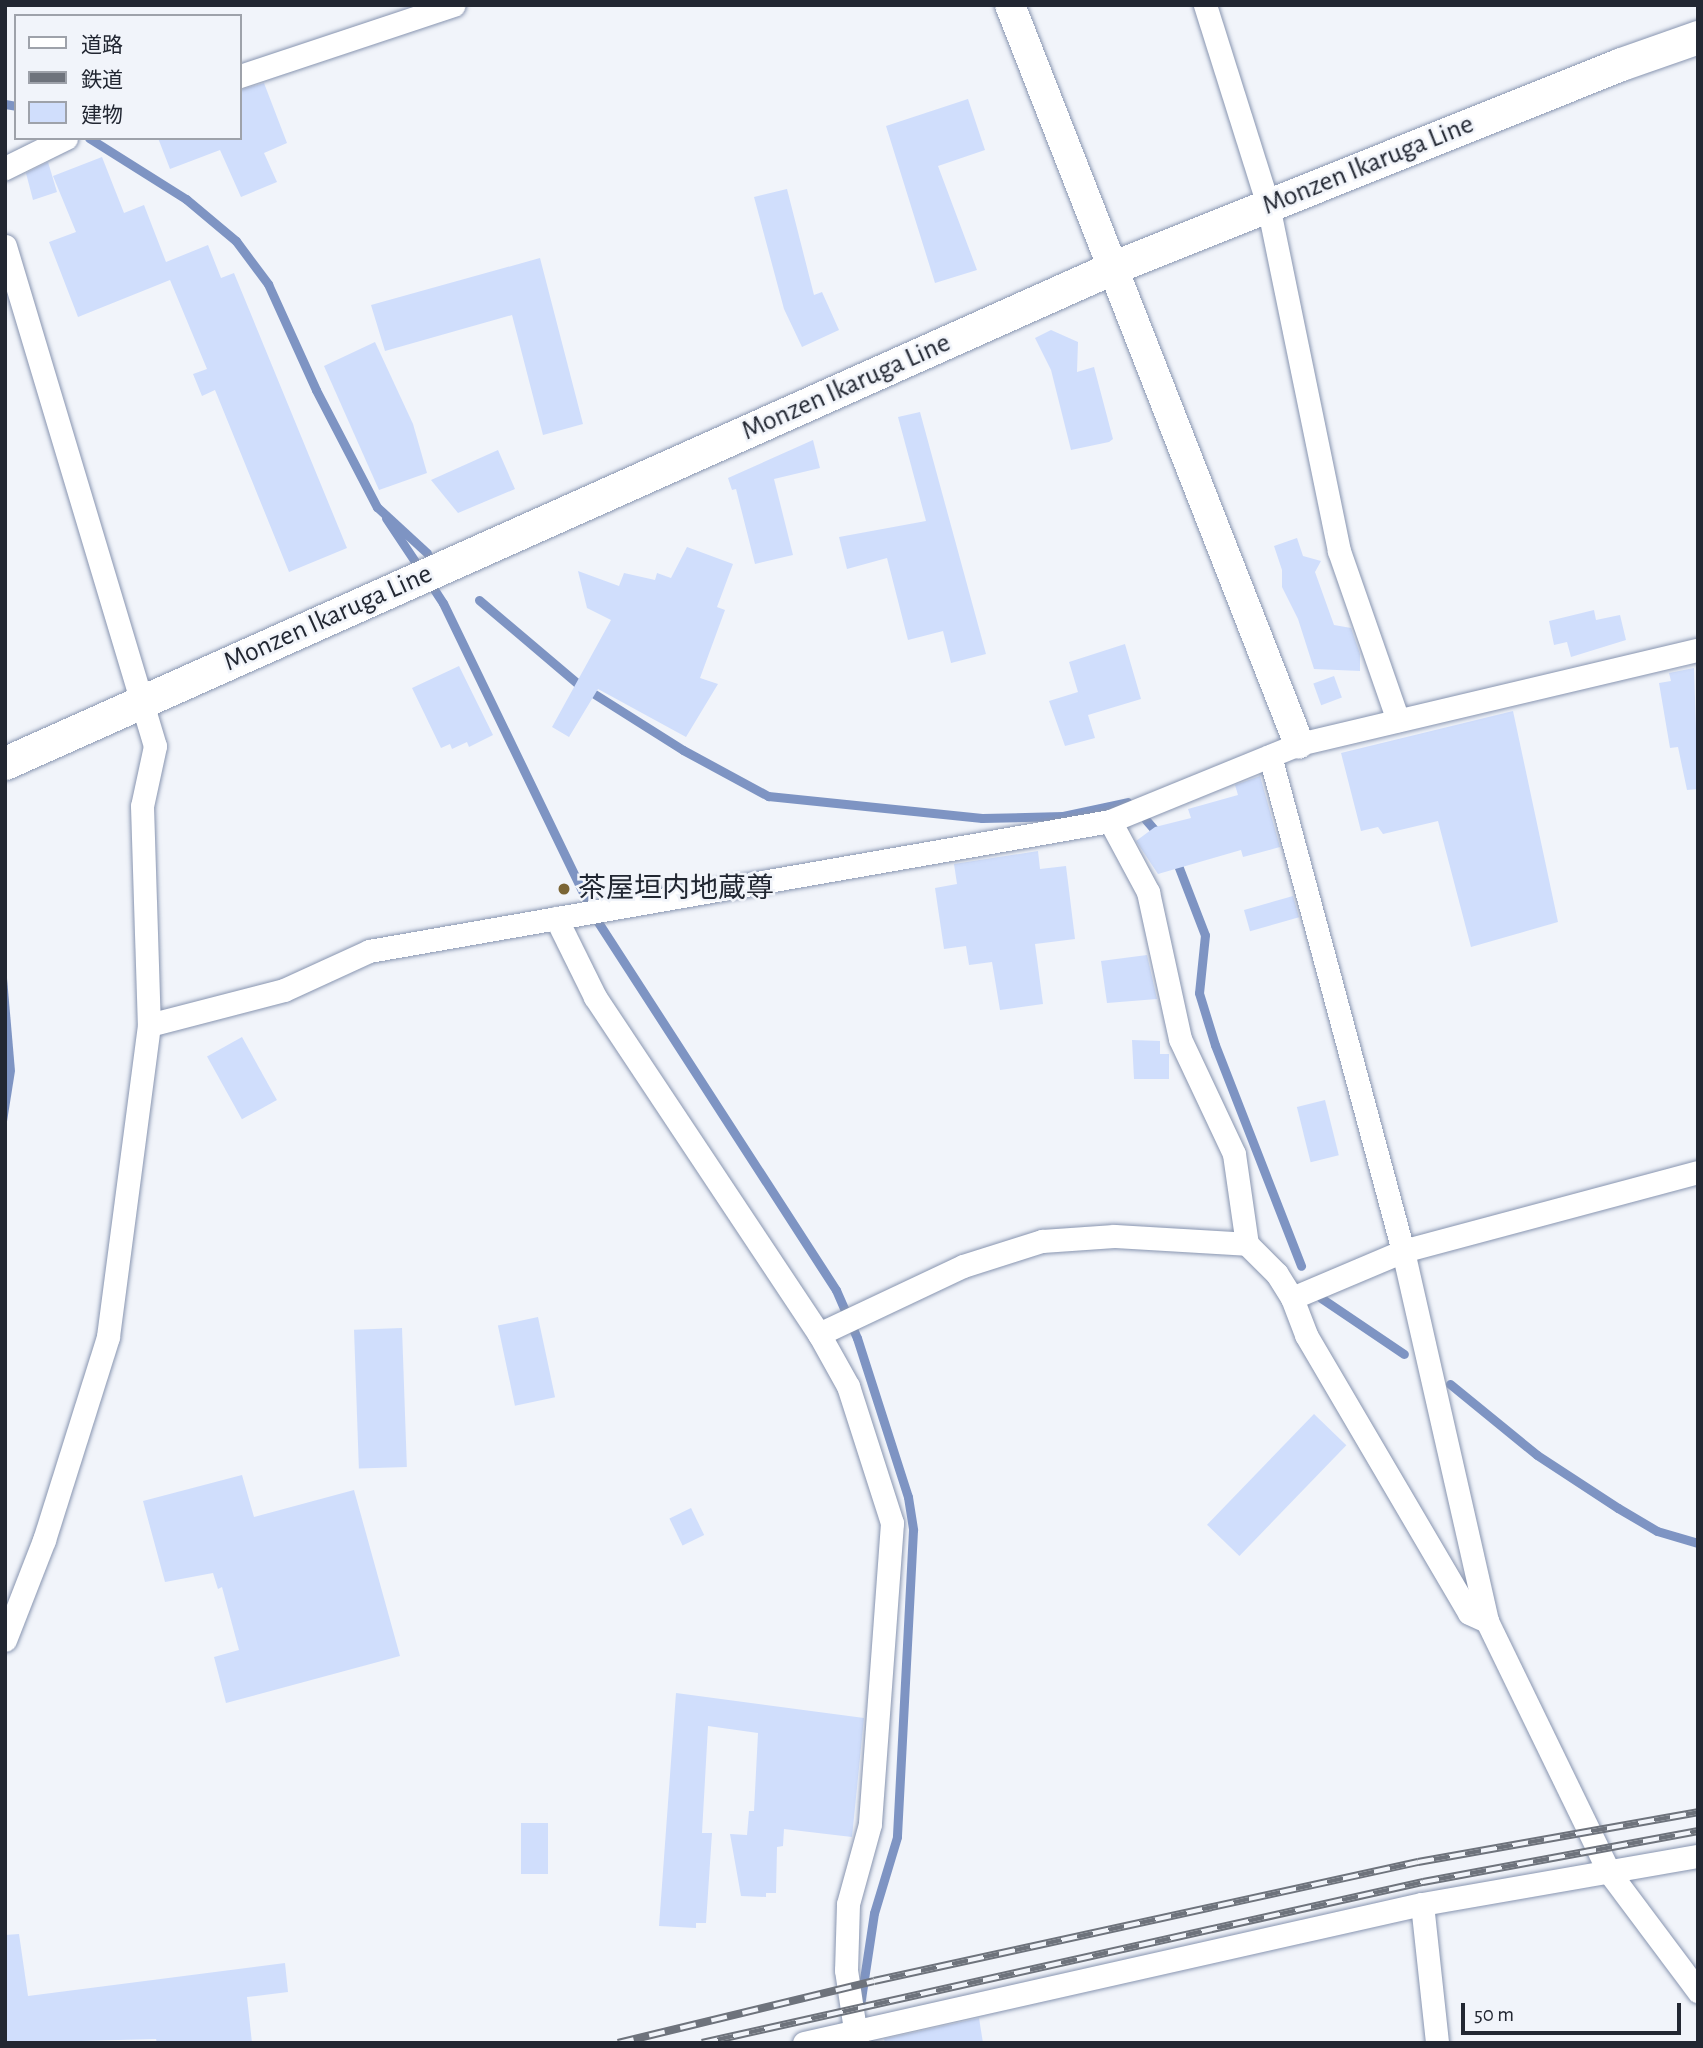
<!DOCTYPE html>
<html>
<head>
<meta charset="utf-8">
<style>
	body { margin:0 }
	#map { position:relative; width:1703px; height:2048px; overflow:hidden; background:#f1f4fa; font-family:"Alegreya Sans","Noto Sans JP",sans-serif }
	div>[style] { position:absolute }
	.water>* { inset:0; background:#7e94c3 }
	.stream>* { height:9px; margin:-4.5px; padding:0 4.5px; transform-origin:4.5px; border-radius:4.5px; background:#7e94c3 }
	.building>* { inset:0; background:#d0defc; transform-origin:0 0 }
	.roads { filter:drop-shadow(0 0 2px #8895b0) drop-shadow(0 0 2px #8895b0) }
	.minor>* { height:23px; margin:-11.5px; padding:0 11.5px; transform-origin:11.5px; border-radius:11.5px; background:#fff }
	.tertiary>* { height:30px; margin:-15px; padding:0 15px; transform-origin:15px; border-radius:15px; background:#fff }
	.secondary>* { height:33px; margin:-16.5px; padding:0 16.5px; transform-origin:16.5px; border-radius:16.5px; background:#fff }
	.rail>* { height:8px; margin-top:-4px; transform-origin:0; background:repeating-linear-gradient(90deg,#f1f4fa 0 16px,#6e737c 0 32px); box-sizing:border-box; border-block:2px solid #6e737c }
	.dots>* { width:19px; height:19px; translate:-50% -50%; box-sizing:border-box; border:4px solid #f1f4fa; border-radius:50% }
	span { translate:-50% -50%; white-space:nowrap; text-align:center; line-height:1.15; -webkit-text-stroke:5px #f1f4fa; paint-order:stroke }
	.street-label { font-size:28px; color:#222732 }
	.poi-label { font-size:28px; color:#222732 }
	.left { translate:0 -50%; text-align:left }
	.frame { position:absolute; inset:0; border:7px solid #222732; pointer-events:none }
	.legend { position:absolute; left:14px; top:14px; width:228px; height:126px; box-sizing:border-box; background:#f1f4fa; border:2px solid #9ea2aa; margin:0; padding:9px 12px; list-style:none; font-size:21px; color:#222732 }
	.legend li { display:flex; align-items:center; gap:14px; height:35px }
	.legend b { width:35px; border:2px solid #9ea2aa }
	.scale { position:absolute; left:1461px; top:2003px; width:220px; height:32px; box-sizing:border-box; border:4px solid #222732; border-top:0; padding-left:9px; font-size:21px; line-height:24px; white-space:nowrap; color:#222732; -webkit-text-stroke:5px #f1f4fa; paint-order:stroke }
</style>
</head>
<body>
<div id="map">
	<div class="water">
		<i style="clip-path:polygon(5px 955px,15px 1071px,5px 1134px)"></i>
	</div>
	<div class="stream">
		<i style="left:5px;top:104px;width:11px;rotate:10deg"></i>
		<i style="left:89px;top:138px;width:115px;rotate:32.2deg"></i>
		<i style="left:186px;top:199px;width:65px;rotate:40deg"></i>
		<i style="left:236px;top:241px;width:54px;rotate:53.3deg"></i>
		<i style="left:268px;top:284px;width:116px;rotate:65.6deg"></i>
		<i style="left:316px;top:390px;width:132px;rotate:62.5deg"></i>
		<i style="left:377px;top:507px;width:68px;rotate:42.6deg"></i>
		<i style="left:386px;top:518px;width:61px;rotate:56.3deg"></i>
		<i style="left:428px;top:580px;width:27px;rotate:57deg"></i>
		<i style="left:443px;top:603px;width:351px;rotate:64.2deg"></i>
		<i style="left:596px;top:919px;width:442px;rotate:57.1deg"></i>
		<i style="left:836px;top:1290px;width:52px;rotate:66.4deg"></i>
		<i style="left:857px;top:1338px;width:167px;rotate:72.2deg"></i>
		<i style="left:908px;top:1497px;width:33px;rotate:81deg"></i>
		<i style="left:913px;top:1530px;width:307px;rotate:93deg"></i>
		<i style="left:897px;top:1837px;width:79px;rotate:106.8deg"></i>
		<i style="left:874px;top:1913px;width:94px;rotate:98.6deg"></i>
		<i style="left:479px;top:600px;width:128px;rotate:40.3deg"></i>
		<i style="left:577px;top:683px;width:125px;rotate:32.3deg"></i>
		<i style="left:683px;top:750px;width:97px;rotate:28.4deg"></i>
		<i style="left:768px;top:796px;width:215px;rotate:5.9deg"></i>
		<i style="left:982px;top:818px;width:81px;rotate:-1.4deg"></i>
		<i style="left:1063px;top:816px;width:66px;rotate:-12.2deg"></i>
		<i style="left:1146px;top:820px;width:23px;rotate:49deg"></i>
		<i style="left:1176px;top:860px;width:80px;rotate:68.9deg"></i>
		<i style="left:1205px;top:935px;width:58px;rotate:95.9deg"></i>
		<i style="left:1199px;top:993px;width:54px;rotate:72.9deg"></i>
		<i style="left:1215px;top:1045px;width:237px;rotate:68.7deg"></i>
		<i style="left:1321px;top:1298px;width:100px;rotate:34deg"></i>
		<i style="left:1450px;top:1384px;width:112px;rotate:39.2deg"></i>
		<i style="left:1537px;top:1455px;width:97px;rotate:33.2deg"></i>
		<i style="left:1618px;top:1508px;width:45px;rotate:30.5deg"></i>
		<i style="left:1657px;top:1531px;width:43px;rotate:16.3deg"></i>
	</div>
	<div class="building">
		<i style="clip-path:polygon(264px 83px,287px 143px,264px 153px,277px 182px,241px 197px,220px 150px,170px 169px,158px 138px,240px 138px,240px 90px)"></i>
		<i style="clip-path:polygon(968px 99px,985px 150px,938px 166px,977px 270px,935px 283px,886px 126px)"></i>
		<i style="clip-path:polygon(102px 157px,124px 213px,144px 205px,166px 262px,208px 245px,221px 278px,234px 273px,347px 548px,289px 572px,215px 390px,202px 396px,193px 374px,207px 369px,170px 280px,78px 317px,49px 242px,76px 232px,53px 176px)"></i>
		<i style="clip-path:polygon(48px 162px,57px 192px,33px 200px,26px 173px)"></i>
		<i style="clip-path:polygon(787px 189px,814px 295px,822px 292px,839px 330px,802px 347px,784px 309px,754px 197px)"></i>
		<i style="clip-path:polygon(540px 258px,583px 424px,543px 435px,512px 315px,385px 351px,371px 305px)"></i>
		<i style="clip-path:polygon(1051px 330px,1078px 342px,1077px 372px,1094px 367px,1113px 439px,1109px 442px,1071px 450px,1051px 370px,1035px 338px)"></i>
		<i style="clip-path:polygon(375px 342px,413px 424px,427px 473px,379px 490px,324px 366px)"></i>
		<i style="clip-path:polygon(920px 412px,986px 654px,951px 663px,943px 631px,908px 640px,887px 558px,847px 569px,839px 537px,926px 521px,898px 417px)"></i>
		<i style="clip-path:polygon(813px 440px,820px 468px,774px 479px,793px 555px,755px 564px,736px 489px,732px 490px,728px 478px)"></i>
		<i style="clip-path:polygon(498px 450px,515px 489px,458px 513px,431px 480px)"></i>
		<i style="clip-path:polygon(1297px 538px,1303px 556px,1321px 561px,1315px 572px,1334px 625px,1351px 628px,1360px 654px,1360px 671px,1314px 669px,1298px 619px,1282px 587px,1282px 570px,1274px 546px)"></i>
		<i style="clip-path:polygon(687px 547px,733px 564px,717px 607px,725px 610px,700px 678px,718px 684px,686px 737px,598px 689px,569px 737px,552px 727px,611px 620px,587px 608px,578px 571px,619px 586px,624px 573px,655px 580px,657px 573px,671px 578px)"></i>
		<i style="clip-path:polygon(1594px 610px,1596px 620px,1620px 615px,1626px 640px,1571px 657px,1567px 642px,1554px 645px,1549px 621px)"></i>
		<i style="clip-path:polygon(1125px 644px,1141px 699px,1088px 715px,1095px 738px,1065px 746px,1049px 701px,1078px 692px,1069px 662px)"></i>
		<i style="clip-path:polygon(459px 666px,493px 735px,469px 747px,467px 742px,452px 749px,450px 744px,441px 748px,412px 688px)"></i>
		<i style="clip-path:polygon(1694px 668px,1698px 789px,1687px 790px,1678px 747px,1670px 748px,1659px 683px,1671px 681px,1669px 673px)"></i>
		<i style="left:1334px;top:676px;width:23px;height:22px;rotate:70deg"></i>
		<i style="clip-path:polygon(1513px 711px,1558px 922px,1471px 947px,1438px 821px,1383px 834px,1378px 827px,1361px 831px,1341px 753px)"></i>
		<i style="clip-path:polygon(1260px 776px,1280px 847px,1243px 857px,1241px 850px,1158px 874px,1136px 841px,1155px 827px,1191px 818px,1188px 809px,1238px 795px,1235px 785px)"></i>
		<i style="clip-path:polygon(1038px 851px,1040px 869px,1066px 866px,1075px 939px,1035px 944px,1043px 1004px,1000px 1010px,992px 962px,969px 965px,966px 946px,944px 949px,935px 888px,957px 884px,954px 864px)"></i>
		<i style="left:1293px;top:896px;width:22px;height:51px;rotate:74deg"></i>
		<i style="clip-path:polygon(1147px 955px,1157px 999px,1107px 1003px,1101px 961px)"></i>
		<i style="left:242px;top:1037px;width:72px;height:40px;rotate:61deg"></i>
		<i style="clip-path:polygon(1132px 1040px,1160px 1041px,1160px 1054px,1169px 1054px,1169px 1079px,1134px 1079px)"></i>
		<i style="left:1325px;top:1100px;width:57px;height:29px;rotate:76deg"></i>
		<i style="left:538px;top:1317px;width:82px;height:41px;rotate:78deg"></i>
		<i style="left:402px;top:1328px;width:139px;height:48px;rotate:88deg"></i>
		<i style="left:1314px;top:1414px;width:45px;height:154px;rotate:44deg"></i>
		<i style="clip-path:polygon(242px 1475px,254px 1517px,354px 1490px,400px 1656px,226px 1703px,214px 1657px,239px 1650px,222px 1587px,218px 1589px,213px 1573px,165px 1582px,143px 1501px)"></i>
		<i style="left:691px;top:1508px;width:30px;height:24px;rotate:64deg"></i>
		<i style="clip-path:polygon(676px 1693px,864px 1718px,852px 1837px,784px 1829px,783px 1846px,777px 1847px,776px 1893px,766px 1893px,766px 1897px,741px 1896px,730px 1834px,747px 1835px,749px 1811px,754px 1811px,758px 1733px,708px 1726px,702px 1833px,712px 1833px,706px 1923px,696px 1923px,696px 1928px,659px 1926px)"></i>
		<i style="left:521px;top:1823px;width:27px;height:51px"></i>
		<i style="clip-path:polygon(19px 1934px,28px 1996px,285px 1963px,288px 1992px,247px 1997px,252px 2043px,157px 2043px,156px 2039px,5px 2043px,5px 1935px)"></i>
		<i style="clip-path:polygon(979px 2018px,983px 2043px,885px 2043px,884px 2039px)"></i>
	</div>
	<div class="roads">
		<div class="minor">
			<i style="left:1205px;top:5px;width:210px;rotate:72.5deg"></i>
			<i style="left:1268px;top:205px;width:353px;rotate:78.4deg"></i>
			<i style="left:1339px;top:551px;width:179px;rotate:70.8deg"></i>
			<i style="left:240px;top:76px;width:225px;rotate:-18.4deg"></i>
			<i style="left:5px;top:168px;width:68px;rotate:-26.2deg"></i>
			<i style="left:5px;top:246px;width:522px;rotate:73.3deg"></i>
			<i style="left:155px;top:746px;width:61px;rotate:102.2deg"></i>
			<i style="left:142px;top:806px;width:219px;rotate:88.2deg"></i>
			<i style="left:149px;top:1025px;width:315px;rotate:97.5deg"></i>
			<i style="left:108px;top:1337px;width:213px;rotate:107.5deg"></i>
			<i style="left:44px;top:1540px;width:107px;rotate:111.3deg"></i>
			<i style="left:1270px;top:756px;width:513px;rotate:74.96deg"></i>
			<i style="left:1403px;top:1251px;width:379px;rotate:77.2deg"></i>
			<i style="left:1487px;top:1621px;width:279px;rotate:64.1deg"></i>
			<i style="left:1609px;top:1872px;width:149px;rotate:53.2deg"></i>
			<i style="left:1110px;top:821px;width:81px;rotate:61.8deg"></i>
			<i style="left:1148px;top:892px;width:150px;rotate:77.7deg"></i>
			<i style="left:1180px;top:1039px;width:127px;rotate:64.8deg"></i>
			<i style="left:1234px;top:1154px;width:91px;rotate:81.8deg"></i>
			<i style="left:1247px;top:1244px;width:42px;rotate:45deg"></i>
			<i style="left:1277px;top:1274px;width:28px;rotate:58deg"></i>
			<i style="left:1292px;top:1298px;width:121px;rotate:-22.9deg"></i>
			<i style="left:1403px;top:1251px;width:305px;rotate:-15deg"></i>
			<i style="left:556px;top:918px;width:88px;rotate:63.7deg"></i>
			<i style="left:595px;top:997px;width:405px;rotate:56.4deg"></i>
			<i style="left:819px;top:1334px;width:60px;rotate:60.9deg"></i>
			<i style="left:848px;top:1386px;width:144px;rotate:72.2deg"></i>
			<i style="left:892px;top:1523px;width:302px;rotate:94.2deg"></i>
			<i style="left:870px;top:1824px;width:83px;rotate:105.4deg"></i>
			<i style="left:848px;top:1904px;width:66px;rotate:91.7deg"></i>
			<i style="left:846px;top:1970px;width:74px;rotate:81.4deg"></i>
			<i style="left:149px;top:1025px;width:139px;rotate:-14.5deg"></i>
			<i style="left:284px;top:990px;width:94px;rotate:-24.6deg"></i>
			<i style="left:369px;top:951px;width:752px;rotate:-9.95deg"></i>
			<i style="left:1110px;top:821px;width:204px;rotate:-22.2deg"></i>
			<i style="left:1299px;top:744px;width:410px;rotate:-13.3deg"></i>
			<i style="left:1292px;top:1298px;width:40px;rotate:69deg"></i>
			<i style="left:1306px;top:1335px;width:322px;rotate:59.6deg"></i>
			<i style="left:1469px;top:1613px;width:20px;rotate:24deg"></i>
			<i style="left:819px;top:1334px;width:159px;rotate:-25.3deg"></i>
			<i style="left:963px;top:1266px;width:83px;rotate:-17.6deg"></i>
			<i style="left:1042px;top:1241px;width:72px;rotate:-4deg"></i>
			<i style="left:1114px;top:1236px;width:133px;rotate:3.4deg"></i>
			<i style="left:1422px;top:1904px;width:140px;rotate:83.8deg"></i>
			<i style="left:804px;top:2043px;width:633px;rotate:-12.68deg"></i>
			<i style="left:1422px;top:1904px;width:280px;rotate:-9.9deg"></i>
		</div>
		<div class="tertiary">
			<i style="left:1010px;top:5px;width:793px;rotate:68.64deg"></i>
		</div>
		<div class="secondary">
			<i style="left:5px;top:763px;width:1213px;rotate:-24.09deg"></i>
			<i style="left:1112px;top:268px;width:548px;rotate:-21.84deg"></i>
			<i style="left:1621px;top:64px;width:82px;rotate:-19.3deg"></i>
		</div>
	</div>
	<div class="rail">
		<i style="left:618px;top:2043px;width:263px;rotate:-13.6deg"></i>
		<i style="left:874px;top:1981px;width:557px;rotate:-12.34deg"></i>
		<i style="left:1418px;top:1862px;width:284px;rotate:-10.1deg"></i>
		<i style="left:702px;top:2043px;width:739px;rotate:-12.59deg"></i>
		<i style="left:1423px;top:1882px;width:280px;rotate:-10.5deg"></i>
	</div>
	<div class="dots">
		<i style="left:564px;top:889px;background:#7b6535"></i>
	</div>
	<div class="street-label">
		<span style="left:1368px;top:165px;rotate:-22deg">Monzen Ikaruga Line</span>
		<span style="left:846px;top:387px;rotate:-24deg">Monzen Ikaruga Line</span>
		<span style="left:328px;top:618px;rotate:-24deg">Monzen Ikaruga Line</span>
	</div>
	<div class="poi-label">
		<span class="left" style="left:578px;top:889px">茶屋垣内地蔵尊</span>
	</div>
	<div class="frame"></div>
	<ul class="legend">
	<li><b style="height:9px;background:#fff"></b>道路</li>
	<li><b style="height:9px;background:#6e737c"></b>鉄道</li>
	<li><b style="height:19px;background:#d0defc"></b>建物</li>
	</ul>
	<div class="scale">50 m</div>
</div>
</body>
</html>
